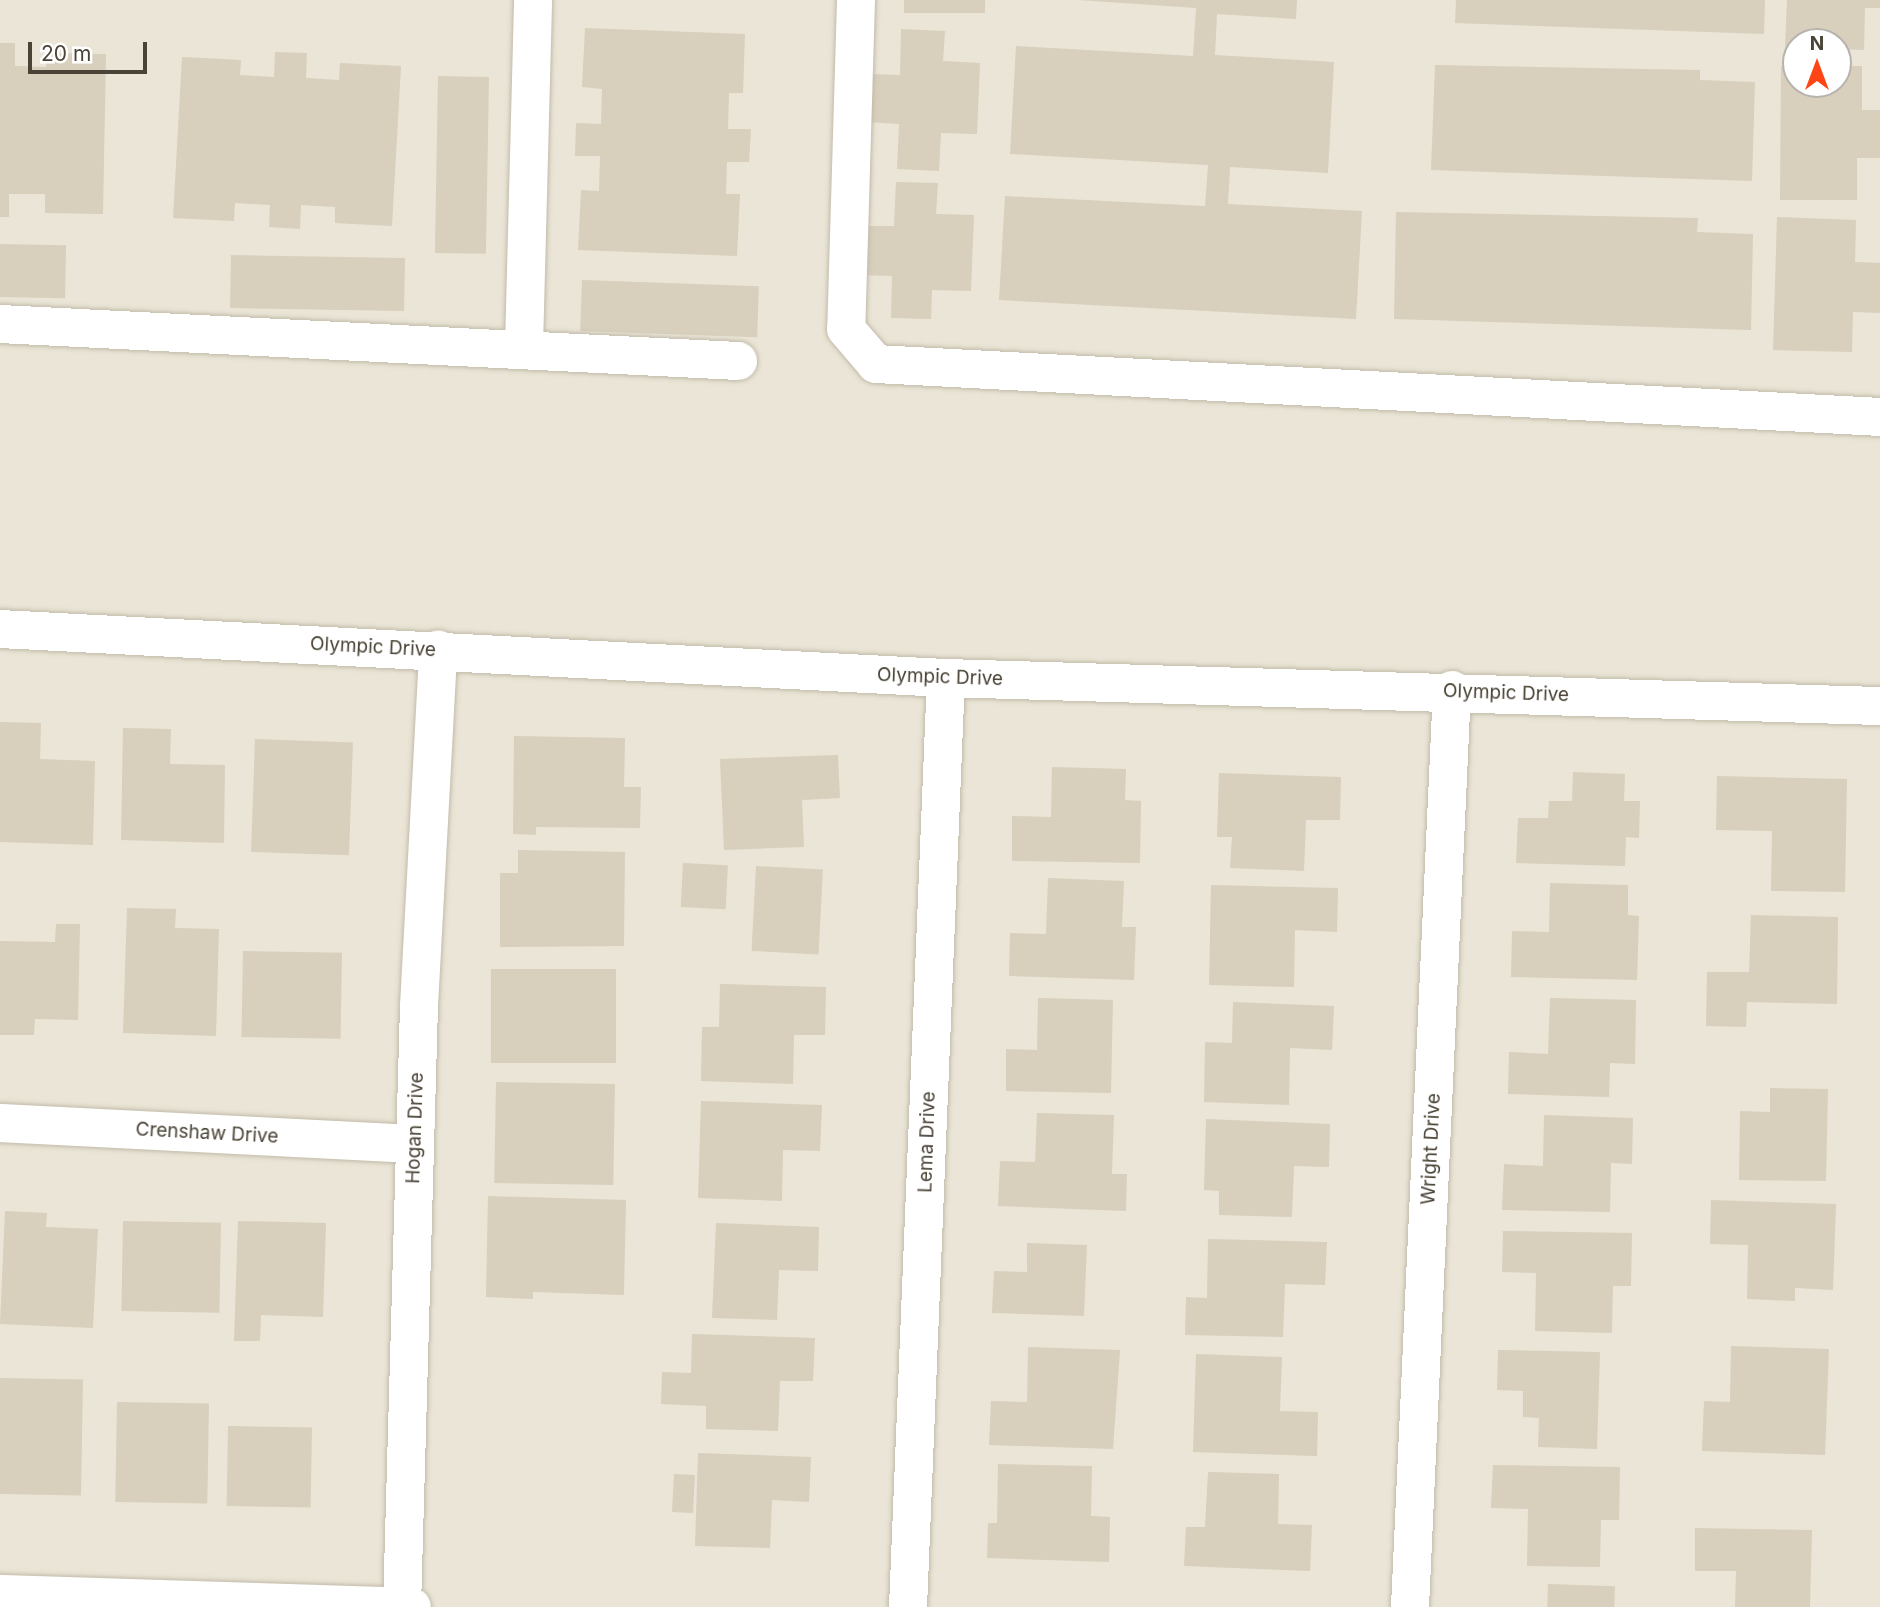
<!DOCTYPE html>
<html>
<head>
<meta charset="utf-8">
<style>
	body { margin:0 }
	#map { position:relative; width:1880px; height:1607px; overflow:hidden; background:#f5f2e9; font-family:Inter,sans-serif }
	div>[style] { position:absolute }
	.residential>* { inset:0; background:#eae5d6 }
	.building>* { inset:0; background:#d8cfbd; transform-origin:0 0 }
	.roads { filter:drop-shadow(0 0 2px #c2bbaa) drop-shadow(0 0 2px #c2bbaa) }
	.minor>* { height:38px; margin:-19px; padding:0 19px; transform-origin:19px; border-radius:19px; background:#fff }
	span { translate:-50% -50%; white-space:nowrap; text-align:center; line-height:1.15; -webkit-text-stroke:5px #fff; paint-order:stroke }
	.street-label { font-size:19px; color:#4a4336 }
	.north { position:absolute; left:1782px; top:28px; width:70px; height:70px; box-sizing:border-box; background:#fff; border:2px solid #b7b4af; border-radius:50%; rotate:0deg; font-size:19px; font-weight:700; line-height:28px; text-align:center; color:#4a4336 }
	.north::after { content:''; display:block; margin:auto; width:24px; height:32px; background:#ff4516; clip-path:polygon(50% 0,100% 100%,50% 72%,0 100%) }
	.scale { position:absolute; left:28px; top:42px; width:119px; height:32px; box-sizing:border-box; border:4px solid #4a4336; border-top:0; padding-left:9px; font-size:21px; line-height:24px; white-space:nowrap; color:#4a4336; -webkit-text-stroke:5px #fff; paint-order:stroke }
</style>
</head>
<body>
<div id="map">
	<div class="residential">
		<i style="clip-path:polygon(evenodd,0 0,1880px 0,1880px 1607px,0 1607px,0 0,1796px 42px,1838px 42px,1838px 84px,1796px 84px,1796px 42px)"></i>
	</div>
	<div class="building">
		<i style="left:904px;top:0;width:81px;height:13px"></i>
		<i style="clip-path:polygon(1079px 0,1297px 0,1296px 19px,1217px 14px,1215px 55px,1334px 62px,1328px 173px,1230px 167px,1228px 204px,1362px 211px,1356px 319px,999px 300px,1005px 196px,1205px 206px,1208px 165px,1010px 154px,1016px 46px,1193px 56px,1196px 8px)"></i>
		<i style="clip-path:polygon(1456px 0,1765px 0,1764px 34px,1455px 23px)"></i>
		<i style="clip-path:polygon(1787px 0,1880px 0,1880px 8px,1865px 8px,1864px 50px,1838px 49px,1838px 42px,1796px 42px,1796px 48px,1785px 48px)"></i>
		<i style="clip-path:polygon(585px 28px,745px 34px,743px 93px,729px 93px,728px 129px,751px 129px,749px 162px,727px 162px,726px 194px,740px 194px,737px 256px,578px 250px,581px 190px,599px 191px,600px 156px,575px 156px,576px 123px,601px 124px,602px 89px,582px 87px)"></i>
		<i style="clip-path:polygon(901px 29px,945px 31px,943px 61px,980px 63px,977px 134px,941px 133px,939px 171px,897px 169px,899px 124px,867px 122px,869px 74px,900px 75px)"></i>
		<i style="clip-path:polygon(0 43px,15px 43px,15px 66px,46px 67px,47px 53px,106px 54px,103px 214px,45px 213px,45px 194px,9px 194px,9px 217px,0 217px)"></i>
		<i style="clip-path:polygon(275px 52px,307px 53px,306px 78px,339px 80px,340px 63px,401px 66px,392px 226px,335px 223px,335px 207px,301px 205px,300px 229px,269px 227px,270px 205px,235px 203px,234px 221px,173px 218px,182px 57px,241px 60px,240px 75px,274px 77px)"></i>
		<i style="clip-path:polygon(1435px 65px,1700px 70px,1700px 80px,1755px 82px,1752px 181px,1431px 170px)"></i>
		<i style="clip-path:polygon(1781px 66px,1796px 66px,1796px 84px,1838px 84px,1838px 66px,1862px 66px,1862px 110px,1880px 110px,1880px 158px,1857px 158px,1857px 200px,1780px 200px)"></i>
		<i style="left:438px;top:76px;width:51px;height:177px;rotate:1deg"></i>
		<i style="clip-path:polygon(896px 182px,938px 183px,936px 214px,974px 215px,971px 291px,932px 290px,931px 319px,891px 318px,892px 276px,860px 275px,862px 226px,894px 226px)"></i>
		<i style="clip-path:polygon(1396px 212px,1698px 218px,1697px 232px,1753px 234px,1751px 330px,1394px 319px)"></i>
		<i style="clip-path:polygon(1777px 217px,1856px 220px,1855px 262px,1880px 263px,1880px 313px,1853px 312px,1852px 352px,1773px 350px)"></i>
		<i style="left:0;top:244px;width:66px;height:53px;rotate:1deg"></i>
		<i style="left:231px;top:255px;width:174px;height:53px;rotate:1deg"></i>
		<i style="left:582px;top:280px;width:177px;height:51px;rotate:2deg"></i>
		<i style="clip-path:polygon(0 722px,41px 723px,40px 759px,95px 761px,93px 845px,0 842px)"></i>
		<i style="clip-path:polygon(123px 728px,171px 729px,170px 764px,225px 765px,224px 843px,121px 840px)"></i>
		<i style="clip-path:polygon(514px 736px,625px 738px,624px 787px,641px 787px,640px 828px,536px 827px,536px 835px,513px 834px)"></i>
		<i style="left:255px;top:739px;width:98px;height:113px;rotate:2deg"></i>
		<i style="clip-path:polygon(838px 755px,840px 798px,802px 800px,804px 847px,724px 850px,720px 759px)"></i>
		<i style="clip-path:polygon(1052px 767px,1126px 769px,1125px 800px,1141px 801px,1140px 863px,1012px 861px,1012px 816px,1051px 817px)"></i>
		<i style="clip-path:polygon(1573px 772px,1625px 774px,1624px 801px,1640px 801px,1639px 838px,1626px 837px,1625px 866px,1516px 863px,1518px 818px,1548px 818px,1549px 801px,1572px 801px)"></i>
		<i style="clip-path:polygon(1219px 773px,1341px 777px,1340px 820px,1306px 820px,1304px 871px,1230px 868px,1232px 837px,1217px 837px)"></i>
		<i style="clip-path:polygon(1717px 776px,1847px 779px,1845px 892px,1771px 891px,1772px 831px,1716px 830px)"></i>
		<i style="clip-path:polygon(518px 850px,625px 852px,624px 946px,500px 947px,500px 873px,518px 873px)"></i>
		<i style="left:683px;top:863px;width:45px;height:44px;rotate:3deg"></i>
		<i style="left:756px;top:866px;width:67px;height:85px;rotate:3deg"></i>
		<i style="clip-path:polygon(1048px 878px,1124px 881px,1122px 927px,1136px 927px,1134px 980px,1009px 976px,1010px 933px,1046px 934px)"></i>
		<i style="clip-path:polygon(1550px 883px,1628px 885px,1628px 915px,1639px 916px,1637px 980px,1511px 977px,1512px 931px,1549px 932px)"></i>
		<i style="clip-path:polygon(1211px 885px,1338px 888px,1337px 932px,1295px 930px,1294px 987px,1209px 985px)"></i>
		<i style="clip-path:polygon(127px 908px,176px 909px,175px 928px,219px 929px,216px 1036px,123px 1033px)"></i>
		<i style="clip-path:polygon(1751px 915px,1838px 917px,1837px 1004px,1747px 1002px,1746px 1027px,1706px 1026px,1707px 972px,1749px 972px)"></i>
		<i style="clip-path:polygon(56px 924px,80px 924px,78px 1020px,35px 1019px,34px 1035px,0 1035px,0 941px,55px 942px)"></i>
		<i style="left:243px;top:951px;width:99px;height:86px;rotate:1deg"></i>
		<i style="left:491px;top:969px;width:125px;height:94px"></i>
		<i style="clip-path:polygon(720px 984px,826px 987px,825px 1035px,794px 1035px,793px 1084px,701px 1081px,702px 1027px,719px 1027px)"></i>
		<i style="clip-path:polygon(1038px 998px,1113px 1000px,1111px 1093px,1006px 1091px,1006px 1049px,1037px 1050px)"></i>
		<i style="clip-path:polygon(1550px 998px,1636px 1000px,1635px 1064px,1610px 1063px,1609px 1097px,1508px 1094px,1509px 1052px,1548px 1054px)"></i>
		<i style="clip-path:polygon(1233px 1002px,1334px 1006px,1332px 1050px,1290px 1048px,1289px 1105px,1204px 1102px,1205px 1042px,1232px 1043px)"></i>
		<i style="left:496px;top:1082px;width:119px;height:101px;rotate:1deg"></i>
		<i style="clip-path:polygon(1770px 1088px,1828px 1089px,1826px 1181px,1739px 1180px,1740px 1111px,1770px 1112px)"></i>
		<i style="clip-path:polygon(701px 1101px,822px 1105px,820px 1151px,783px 1150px,782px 1201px,698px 1198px)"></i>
		<i style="clip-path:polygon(1037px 1113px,1114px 1115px,1112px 1174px,1127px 1174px,1126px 1211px,998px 1206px,1000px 1161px,1035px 1162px)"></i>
		<i style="clip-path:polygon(1544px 1115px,1633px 1118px,1632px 1164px,1611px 1163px,1610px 1212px,1502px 1210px,1504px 1164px,1543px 1166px)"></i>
		<i style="clip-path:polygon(1206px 1119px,1330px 1124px,1329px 1167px,1294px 1166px,1292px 1217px,1219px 1215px,1219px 1191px,1204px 1190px)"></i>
		<i style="clip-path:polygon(488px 1196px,626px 1200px,624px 1295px,533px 1292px,533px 1299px,486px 1297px)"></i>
		<i style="clip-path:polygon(1711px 1200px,1836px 1204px,1833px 1290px,1795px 1288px,1795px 1301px,1747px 1299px,1748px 1245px,1710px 1244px)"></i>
		<i style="clip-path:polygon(5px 1211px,47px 1213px,46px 1227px,98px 1229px,93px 1328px,0 1324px)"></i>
		<i style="left:123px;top:1221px;width:98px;height:90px;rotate:1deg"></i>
		<i style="clip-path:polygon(238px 1221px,326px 1223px,323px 1317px,261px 1315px,260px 1341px,234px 1341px)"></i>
		<i style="clip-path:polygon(716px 1223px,819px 1227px,818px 1271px,779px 1270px,777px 1320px,712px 1318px)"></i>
		<i style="clip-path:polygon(1503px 1231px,1632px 1233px,1631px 1286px,1613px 1286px,1612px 1333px,1535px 1331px,1536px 1273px,1502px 1272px)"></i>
		<i style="clip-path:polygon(1208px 1239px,1327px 1242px,1325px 1285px,1285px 1284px,1283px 1337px,1185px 1335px,1186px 1297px,1207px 1298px)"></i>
		<i style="clip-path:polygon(1027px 1243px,1087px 1245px,1084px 1316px,992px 1313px,994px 1271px,1027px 1272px)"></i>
		<i style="clip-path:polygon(692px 1334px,815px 1338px,813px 1381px,780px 1381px,778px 1431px,706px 1429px,706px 1406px,661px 1404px,662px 1372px,691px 1373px)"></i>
		<i style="clip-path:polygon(1731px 1346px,1829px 1349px,1825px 1455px,1702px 1451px,1704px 1401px,1730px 1402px)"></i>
		<i style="clip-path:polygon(1028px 1347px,1120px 1350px,1113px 1449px,989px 1445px,991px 1401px,1027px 1402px)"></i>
		<i style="clip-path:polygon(1498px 1350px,1600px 1352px,1597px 1449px,1538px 1447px,1539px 1418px,1523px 1417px,1523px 1391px,1497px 1390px)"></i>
		<i style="clip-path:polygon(1196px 1354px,1282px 1357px,1280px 1411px,1318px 1412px,1317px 1456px,1193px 1452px)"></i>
		<i style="left:0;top:1378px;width:83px;height:116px;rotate:1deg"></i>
		<i style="left:117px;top:1402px;width:92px;height:100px;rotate:1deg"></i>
		<i style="left:228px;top:1426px;width:84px;height:80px;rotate:1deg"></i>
		<i style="clip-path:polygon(698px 1453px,811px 1457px,809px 1502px,772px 1500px,770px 1548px,695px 1546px)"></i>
		<i style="clip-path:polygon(998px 1464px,1092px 1466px,1091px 1516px,1110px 1517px,1109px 1562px,987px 1558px,988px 1523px,997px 1523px)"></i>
		<i style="clip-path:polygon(1493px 1465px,1620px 1467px,1619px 1520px,1601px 1520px,1600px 1567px,1527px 1566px,1528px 1509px,1491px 1508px)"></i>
		<i style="clip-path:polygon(1208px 1472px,1279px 1474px,1278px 1524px,1312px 1525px,1310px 1571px,1184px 1566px,1186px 1527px,1205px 1527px)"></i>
		<i style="left:674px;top:1474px;width:21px;height:38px;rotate:3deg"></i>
		<i style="clip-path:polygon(1695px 1528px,1812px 1530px,1810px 1607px,1735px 1607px,1736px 1571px,1695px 1571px)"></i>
		<i style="left:1548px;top:1584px;width:67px;height:23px;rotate:2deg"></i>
	</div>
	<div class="roads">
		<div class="minor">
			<i style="left:856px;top:0;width:329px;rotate:91.7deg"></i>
			<i style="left:846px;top:329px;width:46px;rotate:49.4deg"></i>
			<i style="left:876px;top:364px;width:1005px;rotate:3.02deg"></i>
			<i style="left:0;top:324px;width:739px;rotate:2.87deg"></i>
			<i style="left:524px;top:347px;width:347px;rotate:-88.5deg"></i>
			<i style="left:0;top:629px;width:947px;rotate:2.97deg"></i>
			<i style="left:946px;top:678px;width:934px;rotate:1.72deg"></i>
			<i style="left:0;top:1123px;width:415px;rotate:2.9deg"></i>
			<i style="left:0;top:1594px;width:412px;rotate:1.8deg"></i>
			<i style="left:402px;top:1607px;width:601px;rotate:-88.38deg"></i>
			<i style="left:419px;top:1006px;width:357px;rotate:-86.9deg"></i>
			<i style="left:908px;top:1607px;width:930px;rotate:-87.66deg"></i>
			<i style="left:1410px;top:1607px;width:918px;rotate:-87.38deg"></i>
		</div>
	</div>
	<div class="street-label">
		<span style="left:373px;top:647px;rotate:3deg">Olympic Drive</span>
		<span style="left:940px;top:677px;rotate:2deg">Olympic Drive</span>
		<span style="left:1506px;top:693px;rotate:2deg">Olympic Drive</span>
		<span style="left:415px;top:1128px;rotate:-88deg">Hogan Drive</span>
		<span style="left:207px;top:1133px;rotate:3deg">Crenshaw Drive</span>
		<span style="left:927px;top:1142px;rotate:-88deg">Lema Drive</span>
		<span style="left:1431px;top:1149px;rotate:-87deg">Wright Drive</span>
	</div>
	<div class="north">N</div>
	<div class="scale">20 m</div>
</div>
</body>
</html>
